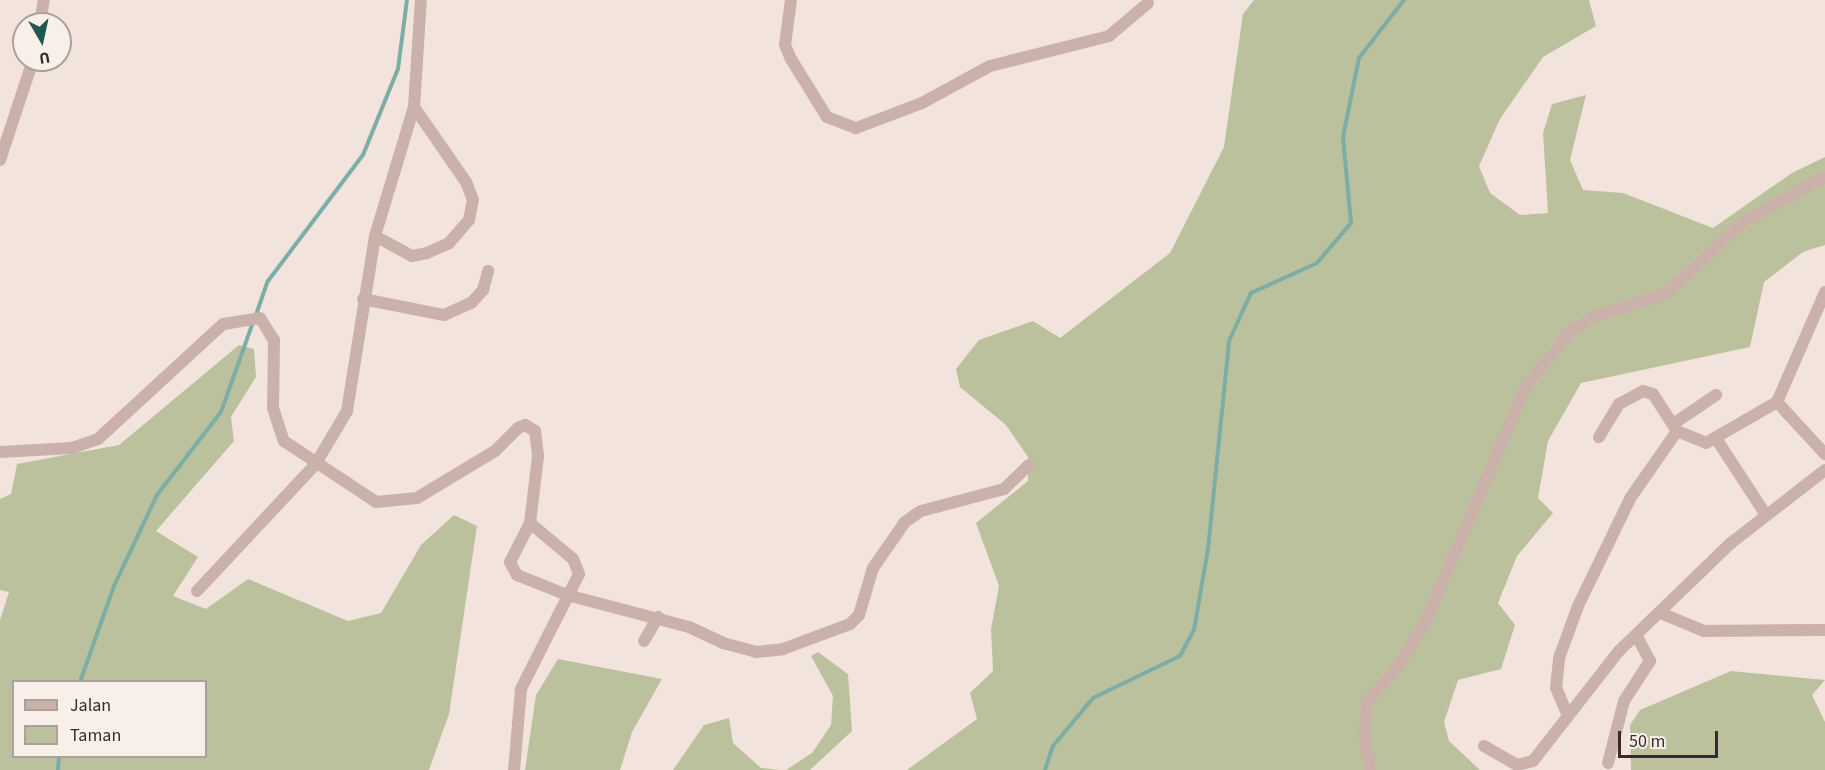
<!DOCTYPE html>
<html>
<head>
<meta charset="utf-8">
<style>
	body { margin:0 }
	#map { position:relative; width:1825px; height:770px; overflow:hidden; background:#f2e4dd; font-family:"Source Sans 3",sans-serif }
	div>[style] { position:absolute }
	.green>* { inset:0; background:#bcc19d }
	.stream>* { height:4px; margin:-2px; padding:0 2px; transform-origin:2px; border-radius:2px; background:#7caea6 }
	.street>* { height:12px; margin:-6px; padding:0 6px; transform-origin:6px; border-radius:6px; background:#cab1a9 }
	span { translate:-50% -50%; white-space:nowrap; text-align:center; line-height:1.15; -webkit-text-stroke:6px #f9efe9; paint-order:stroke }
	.legend { position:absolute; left:12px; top:680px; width:195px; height:78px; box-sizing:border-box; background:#f9efe9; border:2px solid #aba09c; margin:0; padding:8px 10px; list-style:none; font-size:18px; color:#372a29 }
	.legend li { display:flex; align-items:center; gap:12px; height:30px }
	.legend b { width:30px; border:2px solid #aba09c }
	.north { position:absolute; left:12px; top:12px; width:60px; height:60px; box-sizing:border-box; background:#f9efe9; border:2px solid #aba09c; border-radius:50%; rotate:171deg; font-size:16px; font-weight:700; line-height:24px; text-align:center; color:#372a29 }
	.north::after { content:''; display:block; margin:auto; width:21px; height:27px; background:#1f5850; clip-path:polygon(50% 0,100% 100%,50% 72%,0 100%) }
	.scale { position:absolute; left:1618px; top:731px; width:100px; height:27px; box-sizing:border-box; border:3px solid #372a29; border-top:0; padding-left:8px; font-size:18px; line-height:21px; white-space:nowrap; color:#372a29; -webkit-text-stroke:4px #f9efe9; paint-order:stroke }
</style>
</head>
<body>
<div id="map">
	<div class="green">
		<i style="clip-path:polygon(1254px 0,1589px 0,1596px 26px,1543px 57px,1500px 119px,1479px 166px,1490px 193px,1520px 215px,1548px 213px,1543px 133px,1552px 104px,1586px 95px,1570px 160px,1583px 190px,1623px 193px,1713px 228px,1792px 173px,1825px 157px,1825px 245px,1803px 252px,1764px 282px,1750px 347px,1581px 383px,1548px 441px,1538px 498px,1553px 513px,1517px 556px,1498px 603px,1515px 625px,1501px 669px,1458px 680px,1444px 722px,1449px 741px,1480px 770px,907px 770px,977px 719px,970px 693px,993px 671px,991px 629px,999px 586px,976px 523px,1028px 481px,1028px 457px,1006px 425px,960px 387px,956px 369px,979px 340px,1033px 321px,1060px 338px,1170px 253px,1224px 147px,1243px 14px)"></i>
		<i style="clip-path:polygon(evenodd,239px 345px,254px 349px,256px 377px,231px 417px,234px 441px,156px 531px,198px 557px,173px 596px,206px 609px,248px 579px,348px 621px,381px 613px,421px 545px,454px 515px,477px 526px,449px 714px,429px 770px,0 770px,0 620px,9px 592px,0 590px,0 499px,11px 494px,17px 464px,119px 445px,239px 345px,14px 682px,206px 682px,206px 756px,14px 756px,14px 682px)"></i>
		<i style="clip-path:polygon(818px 652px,848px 674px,852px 731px,810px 770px,786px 770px,812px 753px,831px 725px,833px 696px,811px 656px)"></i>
		<i style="clip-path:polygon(558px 659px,662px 679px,632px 732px,620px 770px,525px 770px,536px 695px)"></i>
		<i style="clip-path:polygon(1731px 671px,1825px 680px,1812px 695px,1825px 722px,1825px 770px,1631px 770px,1630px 725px,1640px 710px)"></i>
		<i style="clip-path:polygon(729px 718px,733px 743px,761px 768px,780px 770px,673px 770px,704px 725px)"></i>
	</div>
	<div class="stream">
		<i style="left:256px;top:315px;width:36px;rotate:-71deg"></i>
		<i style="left:268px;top:281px;width:158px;rotate:-53deg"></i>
		<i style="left:363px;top:155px;width:93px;rotate:-67.9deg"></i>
		<i style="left:398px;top:69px;width:70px;rotate:-82.6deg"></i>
		<i style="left:80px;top:682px;width:102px;rotate:-70.5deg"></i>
		<i style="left:114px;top:586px;width:101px;rotate:-64.7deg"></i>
		<i style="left:157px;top:495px;width:105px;rotate:-52.4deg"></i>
		<i style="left:221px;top:412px;width:96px;rotate:-70.4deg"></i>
		<i style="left:58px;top:770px;width:14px;rotate:-86deg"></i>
		<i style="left:1045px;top:770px;width:25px;rotate:-72deg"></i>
		<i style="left:1053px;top:746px;width:62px;rotate:-50.2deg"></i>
		<i style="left:1093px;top:698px;width:97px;rotate:-25.8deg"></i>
		<i style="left:1180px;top:656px;width:30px;rotate:-62deg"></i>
		<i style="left:1194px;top:630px;width:82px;rotate:-80.2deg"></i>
		<i style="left:1208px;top:549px;width:209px;rotate:-84.2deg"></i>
		<i style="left:1229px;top:341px;width:53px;rotate:-65.4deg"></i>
		<i style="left:1251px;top:293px;width:72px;rotate:-24.4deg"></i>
		<i style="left:1317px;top:263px;width:52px;rotate:-49.6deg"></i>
		<i style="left:1351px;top:223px;width:86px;rotate:-95.3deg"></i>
		<i style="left:1343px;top:137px;width:81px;rotate:-78.6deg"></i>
		<i style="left:1359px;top:58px;width:73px;rotate:-52.2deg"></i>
	</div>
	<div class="street">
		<i style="left:791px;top:0;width:45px;rotate:97.6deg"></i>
		<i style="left:785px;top:45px;width:15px;rotate:67deg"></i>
		<i style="left:791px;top:59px;width:68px;rotate:58.2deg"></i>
		<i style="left:827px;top:117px;width:31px;rotate:21deg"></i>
		<i style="left:856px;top:128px;width:71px;rotate:-20.7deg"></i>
		<i style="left:922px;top:103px;width:77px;rotate:-28.6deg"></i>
		<i style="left:990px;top:66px;width:123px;rotate:-14.1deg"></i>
		<i style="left:1109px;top:36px;width:51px;rotate:-40.2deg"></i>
		<i style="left:40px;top:24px;width:24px;rotate:-81deg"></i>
		<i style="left:0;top:160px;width:105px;rotate:-71.7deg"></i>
		<i style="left:375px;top:236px;width:42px;rotate:28.4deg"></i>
		<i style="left:412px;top:256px;width:15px;rotate:-11deg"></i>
		<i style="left:427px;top:253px;width:24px;rotate:-24deg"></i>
		<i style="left:449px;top:243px;width:30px;rotate:-49deg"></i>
		<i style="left:469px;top:220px;width:20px;rotate:-79deg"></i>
		<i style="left:473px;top:200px;width:19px;rotate:-111deg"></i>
		<i style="left:466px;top:182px;width:91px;rotate:-124.7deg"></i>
		<i style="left:363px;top:299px;width:83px;rotate:11.2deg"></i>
		<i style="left:444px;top:315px;width:30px;rotate:-24deg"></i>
		<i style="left:471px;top:303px;width:18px;rotate:-47deg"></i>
		<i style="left:483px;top:290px;width:20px;rotate:-75deg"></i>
		<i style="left:1777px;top:402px;width:120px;rotate:-66.4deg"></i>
		<i style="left:1673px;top:424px;width:52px;rotate:-34deg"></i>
		<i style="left:1599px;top:437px;width:39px;rotate:-59deg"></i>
		<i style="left:1619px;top:404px;width:27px;rotate:-28deg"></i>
		<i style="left:1643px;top:391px;width:10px;rotate:17deg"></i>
		<i style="left:1653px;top:394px;width:44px;rotate:57deg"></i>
		<i style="left:1717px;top:440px;width:90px;rotate:56.8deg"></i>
		<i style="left:0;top:452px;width:72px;rotate:-3.2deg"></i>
		<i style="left:72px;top:448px;width:28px;rotate:-19deg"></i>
		<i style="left:98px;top:439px;width:170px;rotate:-42.6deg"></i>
		<i style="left:223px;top:324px;width:37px;rotate:-9deg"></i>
		<i style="left:260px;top:318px;width:26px;rotate:58deg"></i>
		<i style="left:274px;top:340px;width:68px;rotate:90.8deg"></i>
		<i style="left:273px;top:408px;width:35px;rotate:72deg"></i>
		<i style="left:284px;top:441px;width:110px;rotate:33.5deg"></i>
		<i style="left:376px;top:502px;width:41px;rotate:-5.6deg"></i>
		<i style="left:417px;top:498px;width:91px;rotate:-31.1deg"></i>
		<i style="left:495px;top:451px;width:33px;rotate:-45deg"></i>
		<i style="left:518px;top:428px;width:8px;rotate:-23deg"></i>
		<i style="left:525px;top:425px;width:12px;rotate:31deg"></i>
		<i style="left:535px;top:431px;width:25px;rotate:83deg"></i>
		<i style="left:538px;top:456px;width:67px;rotate:96.8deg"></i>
		<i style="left:530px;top:523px;width:56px;rotate:39.9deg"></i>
		<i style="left:573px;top:559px;width:16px;rotate:68deg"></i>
		<i style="left:579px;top:574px;width:129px;rotate:116.8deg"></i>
		<i style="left:521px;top:689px;width:81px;rotate:94.9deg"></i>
		<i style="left:530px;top:523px;width:44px;rotate:117.1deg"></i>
		<i style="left:510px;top:562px;width:15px;rotate:62deg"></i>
		<i style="left:517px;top:575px;width:54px;rotate:21.8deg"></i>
		<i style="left:567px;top:595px;width:126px;rotate:14.7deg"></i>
		<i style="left:689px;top:627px;width:38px;rotate:25deg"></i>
		<i style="left:723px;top:643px;width:34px;rotate:15deg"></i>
		<i style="left:756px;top:652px;width:27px;rotate:-6deg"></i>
		<i style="left:783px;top:649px;width:72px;rotate:-20.5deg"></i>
		<i style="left:850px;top:624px;width:13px;rotate:-45deg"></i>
		<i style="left:859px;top:615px;width:49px;rotate:-73.4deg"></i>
		<i style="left:873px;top:568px;width:56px;rotate:-55.2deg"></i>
		<i style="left:905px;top:522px;width:19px;rotate:-35deg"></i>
		<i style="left:921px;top:511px;width:86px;rotate:-14.8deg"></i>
		<i style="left:1004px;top:489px;width:35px;rotate:-44deg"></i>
		<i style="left:197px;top:591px;width:173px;rotate:-46.9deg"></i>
		<i style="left:315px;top:465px;width:63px;rotate:-59.3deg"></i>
		<i style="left:347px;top:411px;width:177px;rotate:-80.9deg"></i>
		<i style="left:375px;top:236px;width:135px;rotate:-73.2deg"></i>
		<i style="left:414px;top:107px;width:107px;rotate:-86.3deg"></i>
		<i style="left:1663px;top:614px;width:44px;rotate:22.5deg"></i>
		<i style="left:1704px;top:631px;width:121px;rotate:-0.5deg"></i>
		<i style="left:644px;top:641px;width:28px;rotate:-60deg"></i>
		<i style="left:1568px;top:716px;width:30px;rotate:-113deg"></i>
		<i style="left:1556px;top:688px;width:30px;rotate:-84deg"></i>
		<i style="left:1559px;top:658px;width:55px;rotate:-69.9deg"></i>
		<i style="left:1578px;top:606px;width:121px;rotate:-64.1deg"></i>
		<i style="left:1631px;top:497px;width:80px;rotate:-55.1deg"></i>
		<i style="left:1677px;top:431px;width:31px;rotate:22deg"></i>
		<i style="left:1706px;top:443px;width:82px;rotate:-30deg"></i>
		<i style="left:1777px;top:402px;width:71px;rotate:47.3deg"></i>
		<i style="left:1484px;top:746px;width:38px;rotate:30deg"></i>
		<i style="left:1517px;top:765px;width:16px;rotate:-14deg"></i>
		<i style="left:1533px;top:761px;width:140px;rotate:-52deg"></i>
		<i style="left:1619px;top:651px;width:156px;rotate:-44deg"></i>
		<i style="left:1731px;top:543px;width:119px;rotate:-37.8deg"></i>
		<i style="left:1608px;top:763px;width:64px;rotate:-75.5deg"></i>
		<i style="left:1624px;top:701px;width:48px;rotate:-57deg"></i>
		<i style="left:1650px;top:661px;width:27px;rotate:-118deg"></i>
		<i style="left:1370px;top:770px;width:38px;rotate:-99deg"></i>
		<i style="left:1364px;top:732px;width:31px;rotate:-83deg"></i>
		<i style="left:1368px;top:701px;width:49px;rotate:-49.1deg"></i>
		<i style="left:1400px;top:664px;width:52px;rotate:-59deg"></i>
		<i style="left:1427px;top:619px;width:253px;rotate:-67deg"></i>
		<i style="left:1526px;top:386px;width:70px;rotate:-50.8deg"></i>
		<i style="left:1570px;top:332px;width:25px;rotate:-34deg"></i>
		<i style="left:1591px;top:318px;width:79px;rotate:-17.7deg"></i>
		<i style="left:1666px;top:294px;width:105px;rotate:-43.1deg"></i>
		<i style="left:1743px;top:222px;width:94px;rotate:-28.8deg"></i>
	</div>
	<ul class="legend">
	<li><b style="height:8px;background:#cab1a9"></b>Jalan</li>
	<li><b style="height:16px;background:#bcc19d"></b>Taman</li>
	</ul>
	<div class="north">U</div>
	<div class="scale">50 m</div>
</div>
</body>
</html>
